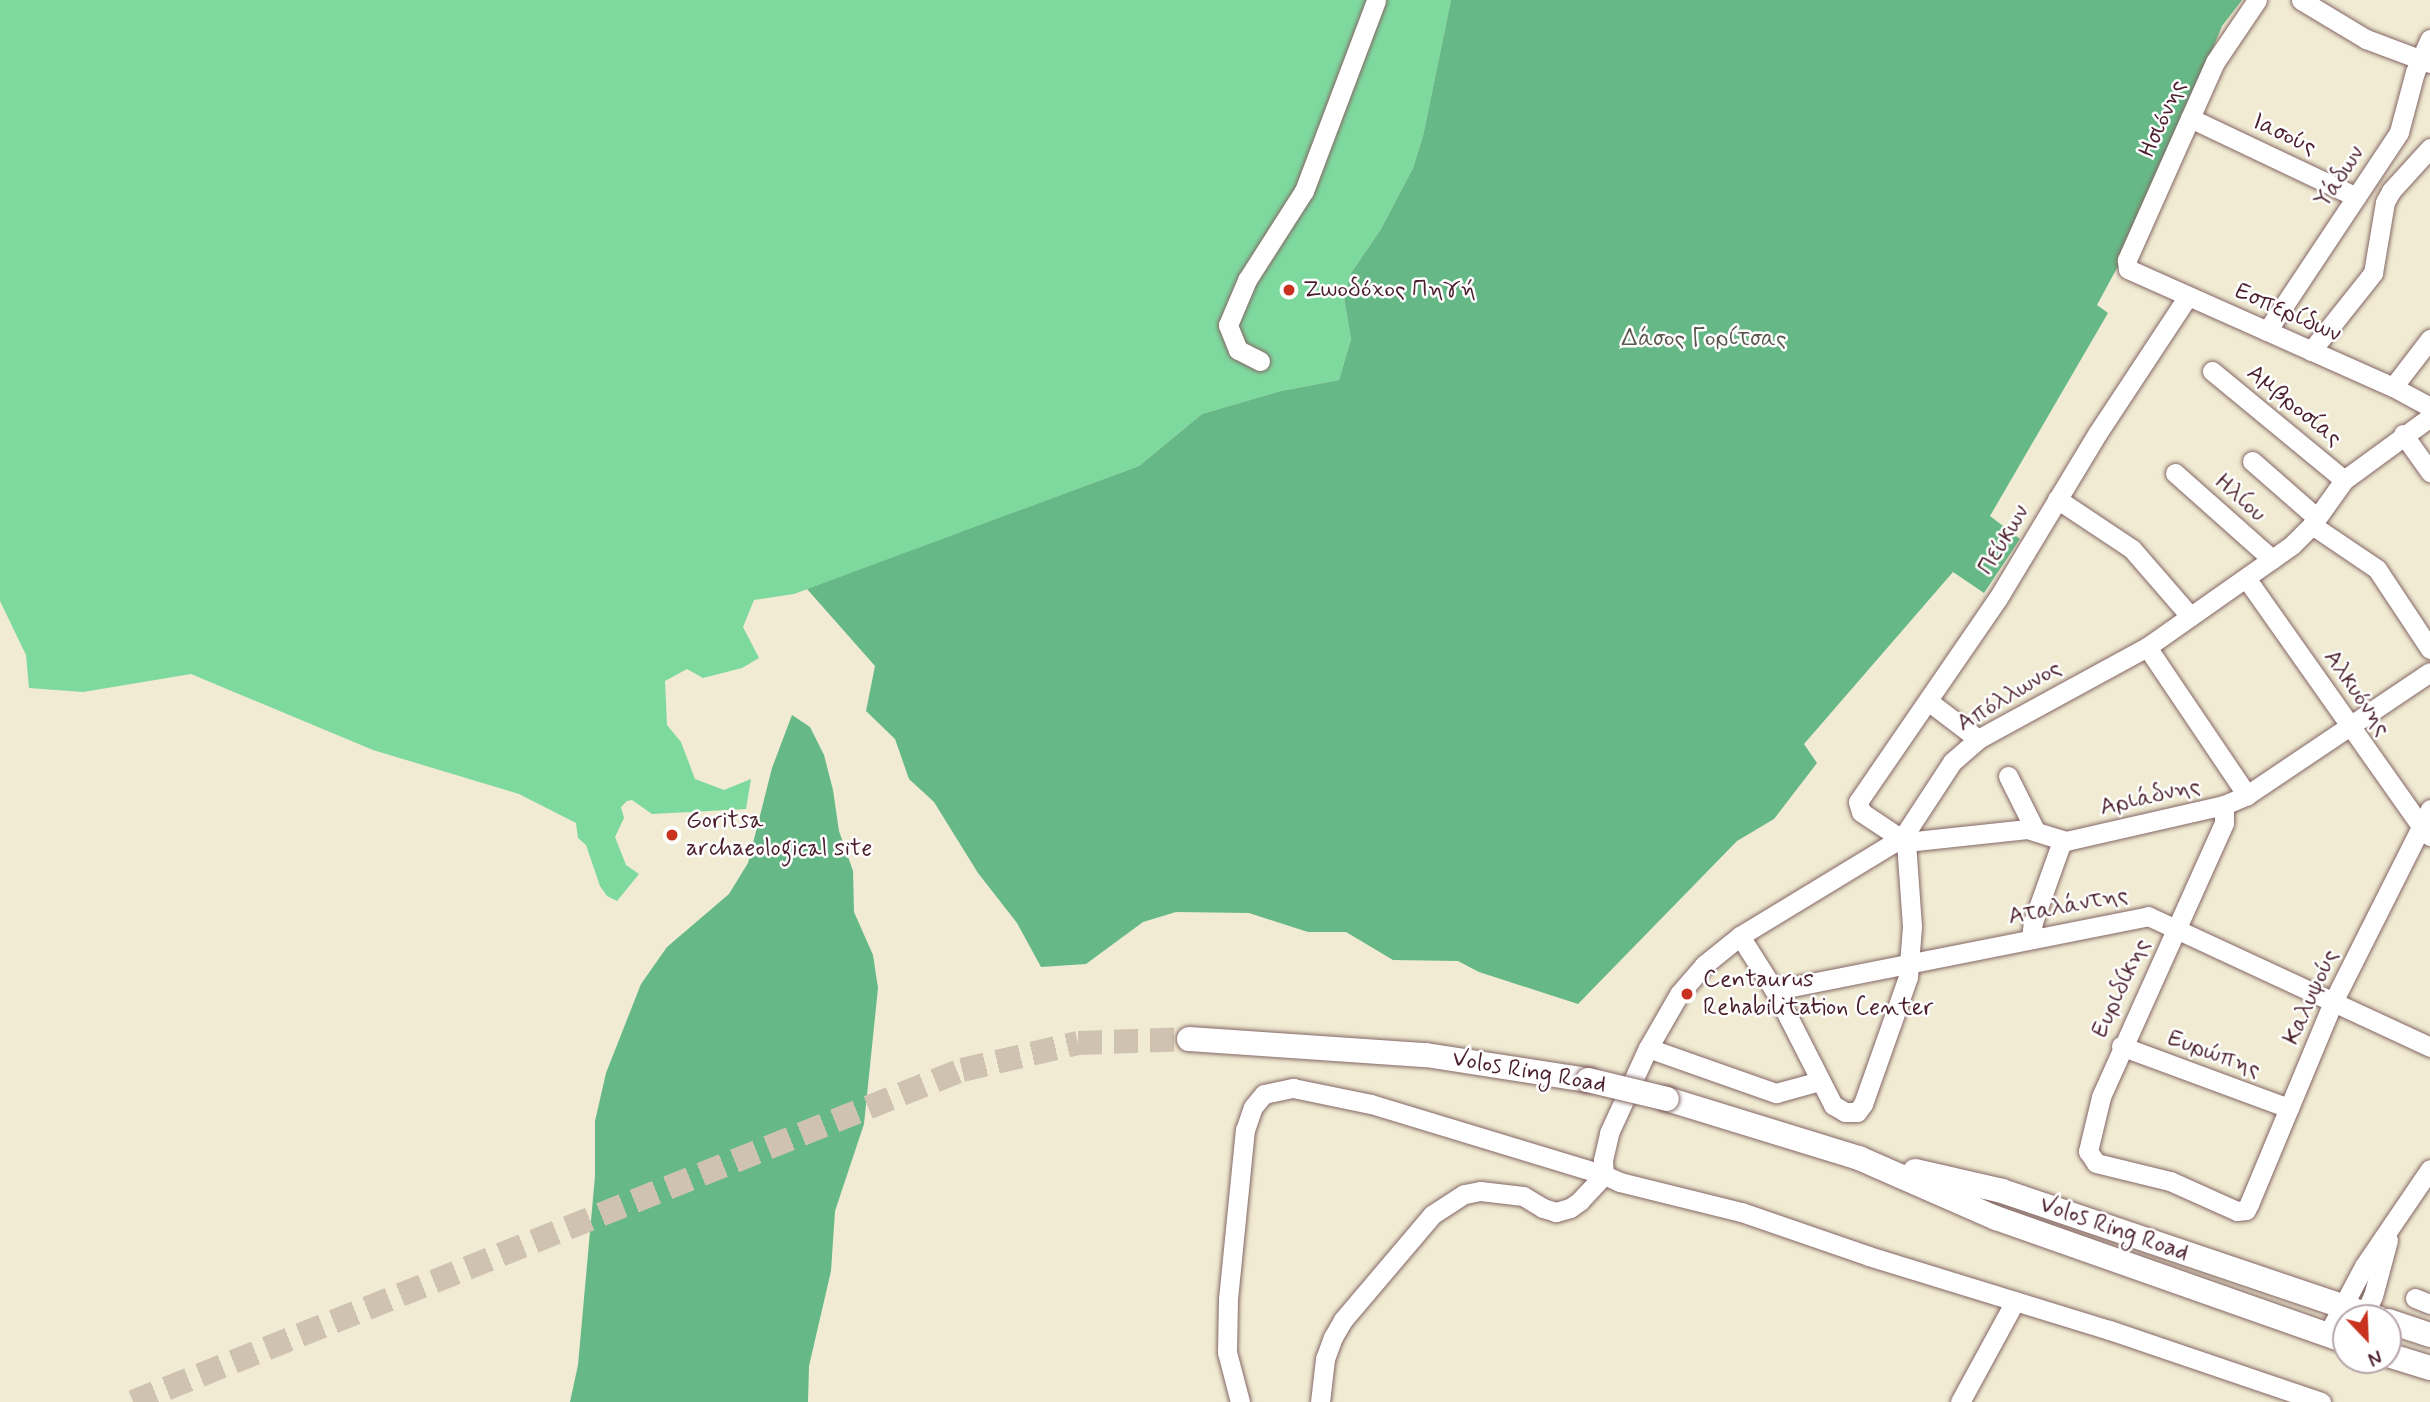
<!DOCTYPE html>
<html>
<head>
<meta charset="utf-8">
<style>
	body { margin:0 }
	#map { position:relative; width:2430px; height:1402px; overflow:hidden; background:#f0ebd2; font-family:Mynerve,sans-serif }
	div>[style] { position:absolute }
	.green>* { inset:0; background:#7ed99f }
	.forest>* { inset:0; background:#66b986 }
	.major-tunnel>* { height:24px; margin-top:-12px; transform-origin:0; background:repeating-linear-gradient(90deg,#cfc2b1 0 24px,transparent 0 36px) }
	.roads { filter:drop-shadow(0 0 2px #846665) drop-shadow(0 0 2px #846665) }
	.minor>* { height:19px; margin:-9.5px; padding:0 9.5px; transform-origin:9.5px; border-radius:9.5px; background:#fff }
	.major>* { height:24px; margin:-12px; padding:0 12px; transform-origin:12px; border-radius:12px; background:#fff }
	.bridges { filter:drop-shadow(0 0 2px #846665) drop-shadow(0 0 2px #846665) }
	.major-bridge>* { height:24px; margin:-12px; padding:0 12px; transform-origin:12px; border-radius:12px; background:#fff }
	.dots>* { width:19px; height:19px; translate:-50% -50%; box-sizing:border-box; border:4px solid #fff; border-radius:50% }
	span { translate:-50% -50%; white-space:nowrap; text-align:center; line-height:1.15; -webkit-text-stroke:5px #fff; paint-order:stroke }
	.street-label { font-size:24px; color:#4a1f2b }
	.poi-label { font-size:24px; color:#4a1f2b }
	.left { translate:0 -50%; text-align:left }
	.park-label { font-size:24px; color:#5a574e }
	.north { position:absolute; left:2332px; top:1304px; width:70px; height:70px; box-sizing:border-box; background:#fff; border:2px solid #b7a5aa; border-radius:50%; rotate:157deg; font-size:19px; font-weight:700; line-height:28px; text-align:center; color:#4a1f2b }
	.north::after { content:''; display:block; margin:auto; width:24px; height:32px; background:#c8321e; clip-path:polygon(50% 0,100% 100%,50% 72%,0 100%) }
</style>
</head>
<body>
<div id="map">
	<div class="green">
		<i style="clip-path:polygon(0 0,1451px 0,1423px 136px,1413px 168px,1381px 229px,1351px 273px,1344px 298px,1351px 339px,1339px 380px,1281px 391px,1202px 414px,1139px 466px,794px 594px,754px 600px,743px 627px,759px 658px,742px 668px,703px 678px,687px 669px,665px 681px,667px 725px,681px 742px,695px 779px,724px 790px,751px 779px,746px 809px,652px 814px,632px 800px,627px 801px,621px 807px,624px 818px,615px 837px,626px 865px,639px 874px,617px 901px,607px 896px,600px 886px,586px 845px,578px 838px,576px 823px,519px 794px,373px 750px,191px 674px,83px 692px,29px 688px,26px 655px,0 601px)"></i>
	</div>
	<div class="forest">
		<i style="clip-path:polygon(1451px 0,2242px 0,2222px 26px,2123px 265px,2117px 268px,2097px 305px,2108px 313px,1990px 516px,2020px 539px,1984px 593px,1953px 572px,1804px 744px,1817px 763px,1774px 819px,1737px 841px,1578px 1004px,1479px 972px,1458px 961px,1393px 960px,1346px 932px,1308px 932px,1249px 913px,1176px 912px,1143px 922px,1086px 964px,1041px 967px,1017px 923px,978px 873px,934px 802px,909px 779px,895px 739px,866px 711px,875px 666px,807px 589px,1139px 466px,1202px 414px,1281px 391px,1339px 380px,1351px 339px,1344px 298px,1351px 273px,1381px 229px,1413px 168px,1423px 136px)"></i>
		<i style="clip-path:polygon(792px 715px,810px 727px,824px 755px,833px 790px,839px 831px,853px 871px,854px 912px,873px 955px,878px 988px,864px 1124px,835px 1211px,831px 1271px,809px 1366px,808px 1402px,570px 1402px,578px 1365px,595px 1176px,595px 1121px,606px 1073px,641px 984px,667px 947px,729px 894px,748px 863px,772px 768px)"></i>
	</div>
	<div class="major-tunnel">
		<i style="left:133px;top:1402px;width:893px;rotate:-21.83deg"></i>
		<i style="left:962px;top:1070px;width:119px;rotate:-13.1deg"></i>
		<i style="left:1078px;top:1043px;width:111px;rotate:-2.1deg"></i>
	</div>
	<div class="roads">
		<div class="minor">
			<i style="left:2257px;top:0;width:75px;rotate:124.1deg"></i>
			<i style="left:2215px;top:62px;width:217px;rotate:114deg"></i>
			<i style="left:2127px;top:260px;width:9px;rotate:84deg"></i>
			<i style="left:2128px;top:269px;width:290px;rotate:24deg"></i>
			<i style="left:2393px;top:387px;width:42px;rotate:28.4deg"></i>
			<i style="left:2301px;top:0;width:76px;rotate:31deg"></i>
			<i style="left:2366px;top:39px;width:68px;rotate:20.6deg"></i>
			<i style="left:2190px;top:118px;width:184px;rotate:25.4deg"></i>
			<i style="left:2188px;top:296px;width:165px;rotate:123.4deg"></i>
			<i style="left:2097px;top:434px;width:192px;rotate:121.1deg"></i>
			<i style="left:1998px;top:598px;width:247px;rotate:124.5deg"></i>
			<i style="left:1858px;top:802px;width:10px;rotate:73deg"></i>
			<i style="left:1861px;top:812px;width:54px;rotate:33.7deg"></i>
			<i style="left:1906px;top:842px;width:122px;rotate:-6.1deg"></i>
			<i style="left:2027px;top:829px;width:41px;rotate:17.1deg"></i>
			<i style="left:2066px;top:841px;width:162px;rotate:-12.8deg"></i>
			<i style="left:2224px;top:805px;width:25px;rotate:-23deg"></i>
			<i style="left:2247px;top:795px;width:220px;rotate:-33.9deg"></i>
			<i style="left:2267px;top:331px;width:239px;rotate:-56.4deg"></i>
			<i style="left:2399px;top:132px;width:62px;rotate:-75.1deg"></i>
			<i style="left:2415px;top:72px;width:36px;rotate:-66deg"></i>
			<i style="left:2311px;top:351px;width:100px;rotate:-51.5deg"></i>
			<i style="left:2373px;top:273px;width:72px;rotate:-80.4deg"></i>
			<i style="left:2385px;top:202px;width:13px;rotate:-61deg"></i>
			<i style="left:2391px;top:191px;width:58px;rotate:-47.8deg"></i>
			<i style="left:1260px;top:361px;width:25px;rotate:-153deg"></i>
			<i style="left:1238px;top:350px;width:27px;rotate:-112deg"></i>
			<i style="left:1228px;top:325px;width:49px;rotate:-67.1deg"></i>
			<i style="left:1247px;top:280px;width:106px;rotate:-57.4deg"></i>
			<i style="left:1304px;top:191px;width:204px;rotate:-69.3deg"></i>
			<i style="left:2212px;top:371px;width:171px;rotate:39.5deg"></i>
			<i style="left:2393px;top:387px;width:61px;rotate:-52.4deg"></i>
			<i style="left:2403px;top:434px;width:47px;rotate:54.6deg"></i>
			<i style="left:2252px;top:461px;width:86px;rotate:41.2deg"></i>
			<i style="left:2175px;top:473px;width:130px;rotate:41.6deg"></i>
			<i style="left:2057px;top:499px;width:90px;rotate:33.7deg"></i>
			<i style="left:2132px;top:549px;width:89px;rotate:49.1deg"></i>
			<i style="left:2312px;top:525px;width:78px;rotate:34.1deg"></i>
			<i style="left:2377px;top:569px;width:96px;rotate:56.5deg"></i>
			<i style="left:2246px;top:578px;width:302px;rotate:54.8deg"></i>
			<i style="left:2420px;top:825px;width:15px;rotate:48deg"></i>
			<i style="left:2147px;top:647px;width:179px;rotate:56deg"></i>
			<i style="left:1928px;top:701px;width:63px;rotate:37.2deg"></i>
			<i style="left:2008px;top:776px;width:60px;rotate:63.4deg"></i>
			<i style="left:2224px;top:805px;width:18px;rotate:90deg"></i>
			<i style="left:2224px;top:823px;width:300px;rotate:114.2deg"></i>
			<i style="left:2101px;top:1097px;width:56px;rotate:103.5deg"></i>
			<i style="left:2088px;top:1151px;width:14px;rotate:56deg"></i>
			<i style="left:2096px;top:1163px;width:76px;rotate:13.7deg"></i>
			<i style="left:2170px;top:1181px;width:73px;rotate:24.1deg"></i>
			<i style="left:2237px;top:1211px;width:9px;rotate:-6deg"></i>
			<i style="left:2246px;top:1210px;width:7px;rotate:-63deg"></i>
			<i style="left:2249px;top:1204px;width:219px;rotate:-67.4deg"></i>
			<i style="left:2333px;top:1002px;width:216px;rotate:-63.3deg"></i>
			<i style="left:1740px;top:936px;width:67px;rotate:57.7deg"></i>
			<i style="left:1776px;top:993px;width:126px;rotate:63deg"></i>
			<i style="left:1833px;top:1105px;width:14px;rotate:30deg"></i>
			<i style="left:1845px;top:1112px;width:12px"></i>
			<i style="left:1857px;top:1112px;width:10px;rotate:-53deg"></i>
			<i style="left:1863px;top:1104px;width:135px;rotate:-70.5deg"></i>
			<i style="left:1908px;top:977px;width:51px;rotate:-85.5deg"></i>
			<i style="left:1912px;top:926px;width:84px;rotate:-94.1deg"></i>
			<i style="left:2031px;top:938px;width:16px;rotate:-83deg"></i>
			<i style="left:2033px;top:922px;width:86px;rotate:-70.3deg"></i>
			<i style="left:1776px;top:993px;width:11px;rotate:-27deg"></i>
			<i style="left:1786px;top:988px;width:369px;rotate:-11.2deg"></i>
			<i style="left:2148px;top:916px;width:311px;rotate:24.9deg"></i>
			<i style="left:2121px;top:1046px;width:179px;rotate:20.3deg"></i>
			<i style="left:1648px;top:1048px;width:136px;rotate:19.4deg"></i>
			<i style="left:1776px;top:1093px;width:46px;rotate:-15.3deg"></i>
			<i style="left:2415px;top:1298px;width:16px;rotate:22deg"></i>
			<i style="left:2363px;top:1318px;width:24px;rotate:-66deg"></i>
			<i style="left:2373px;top:1296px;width:58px;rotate:-75deg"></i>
			<i style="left:2328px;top:1334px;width:77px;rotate:-62.1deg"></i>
			<i style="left:2364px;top:1266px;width:117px;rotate:-55.8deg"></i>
			<i style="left:1240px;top:1402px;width:52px;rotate:-104.6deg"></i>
			<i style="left:1227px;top:1352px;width:53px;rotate:-88.9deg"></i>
			<i style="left:1228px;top:1299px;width:170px;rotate:-84.3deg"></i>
			<i style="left:1245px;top:1130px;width:24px;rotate:-71deg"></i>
			<i style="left:1253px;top:1107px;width:17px;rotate:-50deg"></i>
			<i style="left:1264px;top:1094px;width:30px;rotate:-12deg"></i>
			<i style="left:1293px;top:1088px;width:80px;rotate:11.6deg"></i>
			<i style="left:1371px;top:1104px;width:244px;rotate:16.9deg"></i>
			<i style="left:1604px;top:1175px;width:35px;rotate:133deg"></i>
			<i style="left:1580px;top:1201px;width:12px;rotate:145deg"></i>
			<i style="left:1570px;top:1208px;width:15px;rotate:164deg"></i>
			<i style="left:1556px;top:1212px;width:14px;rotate:-163deg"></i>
			<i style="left:1543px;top:1208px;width:23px;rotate:-149deg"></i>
			<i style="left:1523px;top:1196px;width:43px;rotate:-173.4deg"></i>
			<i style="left:1480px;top:1191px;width:16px;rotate:169deg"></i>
			<i style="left:1464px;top:1194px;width:38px;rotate:147deg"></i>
			<i style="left:1432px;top:1215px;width:138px;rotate:130.3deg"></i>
			<i style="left:1343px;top:1320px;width:20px;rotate:120deg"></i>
			<i style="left:1333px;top:1337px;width:23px;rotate:110deg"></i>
			<i style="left:1325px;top:1359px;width:43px;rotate:96.6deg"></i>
			<i style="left:1960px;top:1402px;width:115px;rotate:-61.4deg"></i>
			<i style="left:2321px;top:1402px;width:224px;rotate:-161.2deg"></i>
			<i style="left:2109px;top:1330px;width:251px;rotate:-162.9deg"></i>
			<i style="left:1869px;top:1256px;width:135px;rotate:-161deg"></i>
			<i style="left:1741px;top:1212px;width:125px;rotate:-166.1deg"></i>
			<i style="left:1620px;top:1182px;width:17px;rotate:-156deg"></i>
			<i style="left:1604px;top:1175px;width:15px;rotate:-94deg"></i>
			<i style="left:1603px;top:1160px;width:28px;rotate:-77deg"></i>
			<i style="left:1609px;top:1133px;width:94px;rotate:-65.4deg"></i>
			<i style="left:1648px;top:1048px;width:62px;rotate:-60.1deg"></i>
			<i style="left:1679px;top:994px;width:38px;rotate:-49deg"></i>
			<i style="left:1704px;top:965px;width:46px;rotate:-38.9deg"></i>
			<i style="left:1740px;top:936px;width:191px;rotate:-31.3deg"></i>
			<i style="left:1903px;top:837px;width:90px;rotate:-56.8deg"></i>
			<i style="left:1952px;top:762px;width:35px;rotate:-41deg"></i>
			<i style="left:1978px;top:739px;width:192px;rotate:-28.6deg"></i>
			<i style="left:2147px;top:647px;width:177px;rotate:-35.1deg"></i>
			<i style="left:2292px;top:545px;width:28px;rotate:-45deg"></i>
			<i style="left:2312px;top:525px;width:55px;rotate:-54.6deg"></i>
			<i style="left:2344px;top:480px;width:107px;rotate:-36.2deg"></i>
		</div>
		<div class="major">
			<i style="left:1189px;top:1039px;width:238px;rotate:3.9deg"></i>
			<i style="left:1426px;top:1055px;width:164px;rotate:8.8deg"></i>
			<i style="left:1667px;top:1099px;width:201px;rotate:17.1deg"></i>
			<i style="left:1859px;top:1158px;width:150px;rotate:23.7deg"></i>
			<i style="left:1996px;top:1218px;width:371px;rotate:19.4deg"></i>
			<i style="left:1915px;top:1171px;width:89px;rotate:12.9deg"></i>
			<i style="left:2002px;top:1191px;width:397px;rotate:18.7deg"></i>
			<i style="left:2388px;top:1321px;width:44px;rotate:18.4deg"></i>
			<i style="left:2388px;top:1355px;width:44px;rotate:17.2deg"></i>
		</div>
	</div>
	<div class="bridges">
		<div class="major-bridge">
			<i style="left:1588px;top:1080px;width:81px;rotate:13.5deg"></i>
		</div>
	</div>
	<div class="dots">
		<i style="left:1289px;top:290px;background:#c8321e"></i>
		<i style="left:672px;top:835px;background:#c8321e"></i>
		<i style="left:1687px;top:994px;background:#c8321e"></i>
	</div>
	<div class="street-label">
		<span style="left:2163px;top:119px;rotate:-66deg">Ησιόνης</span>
		<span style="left:2284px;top:135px;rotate:25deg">Ιασούς</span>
		<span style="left:2340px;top:177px;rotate:-56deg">Υάδων</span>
		<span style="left:2288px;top:313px;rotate:24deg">Εσπερίδων</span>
		<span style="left:2294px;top:406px;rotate:39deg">Αμβροσίας</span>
		<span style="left:2240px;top:498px;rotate:42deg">Ηλίου</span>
		<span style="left:2004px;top:540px;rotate:-59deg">Πεύκων</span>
		<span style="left:2357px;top:693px;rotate:55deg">Αλκυόνης</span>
		<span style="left:2009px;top:696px;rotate:-31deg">Απόλλωνος</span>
		<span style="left:2150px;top:797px;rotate:-13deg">Αριάδνης</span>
		<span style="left:2068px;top:906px;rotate:-11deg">Αταλάντης</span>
		<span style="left:2121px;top:988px;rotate:-65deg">Ευριδίκης</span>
		<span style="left:2311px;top:997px;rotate:-66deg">Καλυψούς</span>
		<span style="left:2214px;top:1054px;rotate:20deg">Ευρώπης</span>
		<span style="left:1529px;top:1072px;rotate:10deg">Volos Ring Road</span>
		<span style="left:2114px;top:1229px;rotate:19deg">Volos Ring Road</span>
	</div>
	<div class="poi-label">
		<span class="left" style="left:1303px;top:290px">Ζωοδόχος Πηγή</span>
		<span class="left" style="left:686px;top:835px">Goritsa<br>archaeological site</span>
		<span class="left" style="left:1703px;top:994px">Centaurus<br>Rehabilitation Center</span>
	</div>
	<div class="park-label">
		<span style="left:1704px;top:339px">Δάσος Γορίτσας</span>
	</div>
	<div class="north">N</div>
</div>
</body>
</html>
